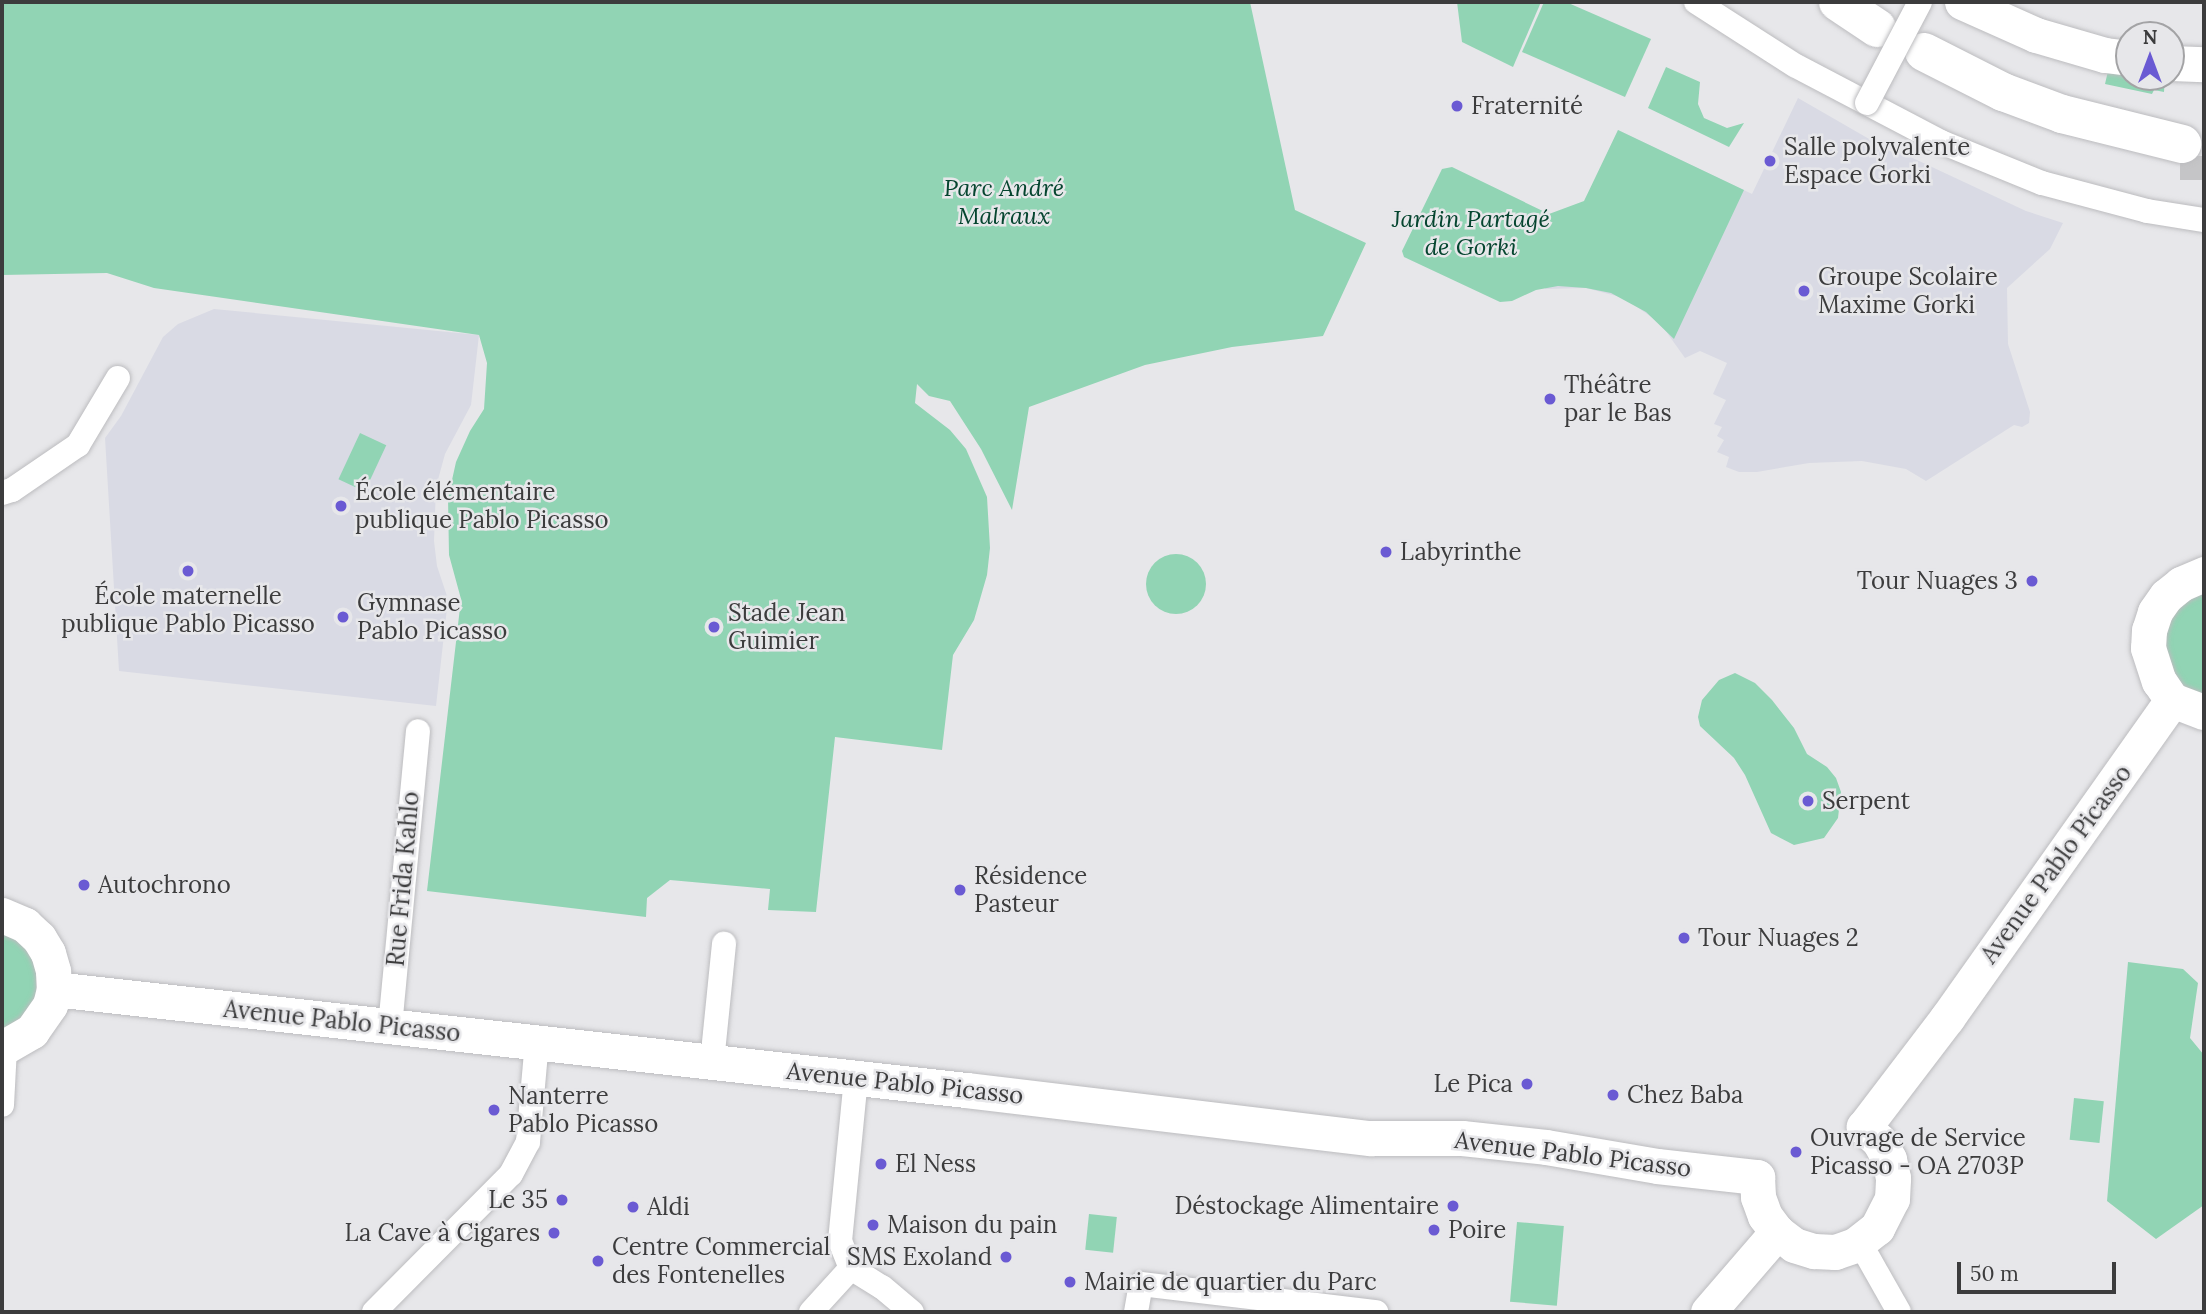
<!DOCTYPE html>
<html>
<head>
<meta charset="utf-8">
<style>
	body { margin:0 }
	#map { position:relative; width:2206px; height:1314px; overflow:hidden; background:#e7e7ea; font-family:Lora,serif }
	div>[style] { position:absolute }
	.built>* { inset:0; background:#d9dae4 }
	.green>* { inset:0; background:#91d4b4; transform-origin:0 0 }
	.round { border-radius:50% }
	.street-tunnel>* { height:24px; margin-top:-12px; transform-origin:0; background:repeating-linear-gradient(90deg,#c5c5c7 0 24px,transparent 0 36px) }
	.roads { filter:drop-shadow(0 0 2px #bcbcbf) drop-shadow(0 0 2px #bcbcbf) }
	.street>* { height:24px; margin:-12px; padding:0 12px; transform-origin:12px; border-radius:12px; background:#fff }
	.secondary>* { height:35px; margin:-17.5px; padding:0 17.5px; transform-origin:17.5px; border-radius:17.5px; background:#fff }
	.primary>* { height:38px; margin:-19px; padding:0 19px; transform-origin:19px; border-radius:19px; background:#fff }
	.highway>* { height:38px; margin:-19px; padding:0 19px; transform-origin:19px; border-radius:19px; background:#fff }
	.bridges { filter:drop-shadow(0 0 2px #bcbcbf) drop-shadow(0 0 2px #bcbcbf) }
	.street-bridge>* { height:24px; margin:-12px; padding:0 12px; transform-origin:12px; border-radius:12px; background:#fff }
	.dots>* { width:19px; height:19px; translate:-50% -50%; box-sizing:border-box; border:4px solid #e7e7ea; border-radius:50% }
	span { translate:-50% -50%; white-space:nowrap; text-align:center; line-height:1.15; -webkit-text-stroke:5px #e7e7ea; paint-order:stroke }
	.poi-label { font-size:24px; color:#3c3c3d }
	.left { translate:0 -50%; text-align:left }
	.right { translate:-100% -50%; text-align:right }
	.park-label { font-size:24px; color:#05452f; font-style:italic }
	.street-label { font-size:24px; color:#3c3c3d }
	.frame { position:absolute; inset:0; border:4px solid #3c3c3d; pointer-events:none }
	.north { position:absolute; left:2115px; top:21px; width:70px; height:70px; box-sizing:border-box; background:#e7e7ea; border:2px solid #a3a3a5; border-radius:50%; rotate:0deg; font-size:19px; font-weight:700; line-height:28px; text-align:center; color:#3c3c3d }
	.north::after { content:''; display:block; margin:auto; width:24px; height:32px; background:#6a5ad3; clip-path:polygon(50% 0,100% 100%,50% 72%,0 100%) }
	.scale { position:absolute; left:1957px; top:1262px; width:159px; height:32px; box-sizing:border-box; border:4px solid #3c3c3d; border-top:0; padding-left:9px; font-size:21px; line-height:24px; white-space:nowrap; color:#3c3c3d; -webkit-text-stroke:5px #e7e7ea; paint-order:stroke }
</style>
</head>
<body>
<div id="map">
	<div class="built">
		<i style="clip-path:polygon(1798px 98px,1890px 151px,1902px 153px,2026px 211px,2063px 223px,2050px 249px,2007px 288px,2008px 344px,2030px 412px,2029px 423px,2022px 427px,2014px 425px,1926px 481px,1906px 469px,1862px 461px,1809px 463px,1757px 472px,1739px 472px,1726px 467px,1729px 457px,1717px 452px,1724px 440px,1717px 436px,1722px 427px,1714px 424px,1726px 400px,1713px 394px,1727px 363px,1700px 351px,1685px 358px,1660px 323px,1624px 298px,1586px 288px,1545px 289px,1618px 130px,1752px 194px)"></i>
		<i style="clip-path:polygon(214px 309px,479px 335px,471px 405px,445px 454px,436px 487px,434px 541px,437px 566px,448px 599px,436px 706px,119px 671px,105px 438px,121px 416px,163px 337px,178px 324px)"></i>
	</div>
	<div class="green">
		<i style="clip-path:polygon(2px 2px,1250px 2px,1295px 210px,1366px 243px,1323px 336px,1232px 347px,1145px 365px,1029px 407px,1012px 510px,981px 449px,950px 401px,929px 396px,917px 384px,915px 403px,950px 430px,966px 449px,987px 497px,990px 548px,987px 575px,974px 620px,953px 655px,942px 750px,835px 737px,816px 912px,768px 910px,770px 889px,670px 880px,647px 898px,646px 917px,427px 891px,461px 599px,449px 555px,448px 498px,456px 462px,470px 431px,484px 409px,487px 363px,479px 335px,154px 288px,107px 273px,2px 275px)"></i>
		<i style="clip-path:polygon(1457px 2px,1541px 2px,1513px 67px,1462px 42px)"></i>
		<i style="clip-path:polygon(1544px 2px,1566px 2px,1651px 39px,1625px 97px,1522px 52px)"></i>
		<i style="clip-path:polygon(1666px 67px,1700px 82px,1698px 104px,1704px 118px,1727px 128px,1744px 123px,1729px 147px,1648px 108px)"></i>
		<i style="clip-path:polygon(2108px 71px,2146px 79px,2165px 77px,2164px 92px,2154px 90px,2152px 94px,2105px 84px)"></i>
		<i style="clip-path:polygon(1618px 130px,1744px 190px,1674px 339px,1646px 312px,1611px 293px,1586px 288px,1558px 286px,1536px 290px,1512px 301px,1500px 302px,1404px 257px,1402px 251px,1442px 169px,1452px 167px,1549px 214px,1584px 201px)"></i>
		<i style="left:360px;top:433px;width:29px;height:51px;rotate:25deg"></i>
		<i class="round" style="left:1146px;top:554px;width:60px;height:60px"></i>
		<i style="clip-path:polygon(2204px 587px,2204px 700px,2188px 693px,2165px 663px,2165px 625px,2174px 608px)"></i>
		<i style="clip-path:polygon(1735px 673px,1755px 683px,1772px 700px,1794px 728px,1807px 754px,1827px 767px,1836px 778px,1841px 792px,1838px 818px,1824px 838px,1794px 845px,1771px 833px,1745px 775px,1734px 758px,1700px 726px,1698px 717px,1702px 700px,1719px 680px)"></i>
		<i style="clip-path:polygon(2px 925px,37px 954px,36px 1005px,2px 1033px)"></i>
		<i style="clip-path:polygon(2128px 962px,2183px 969px,2198px 983px,2190px 1038px,2204px 1055px,2204px 1205px,2156px 1239px,2107px 1201px)"></i>
		<i style="left:2074px;top:1098px;width:30px;height:42px;rotate:6deg"></i>
		<i style="left:1089px;top:1214px;width:28px;height:36px;rotate:6deg"></i>
		<i style="left:1517px;top:1222px;width:47px;height:80px;rotate:5deg"></i>
	</div>
	<div class="street-tunnel">
		<i style="left:2180px;top:168px;width:24px"></i>
	</div>
	<div class="roads">
		<div class="street">
			<i style="left:1696px;top:2px;width:117px;rotate:32.7deg"></i>
			<i style="left:1798px;top:67px;width:161px;rotate:27.7deg"></i>
			<i style="left:1941px;top:142px;width:109px;rotate:22.1deg"></i>
			<i style="left:2042px;top:183px;width:109px;rotate:14.9deg"></i>
			<i style="left:2147px;top:211px;width:58px;rotate:9deg"></i>
			<i style="left:2px;top:493px;width:10px;rotate:-17deg"></i>
			<i style="left:12px;top:490px;width:80px;rotate:-34.3deg"></i>
			<i style="left:78px;top:445px;width:78px;rotate:-59.2deg"></i>
			<i style="left:390px;top:1027px;width:297px;rotate:-84.6deg"></i>
			<i style="left:712px;top:1062px;width:119px;rotate:-84.2deg"></i>
			<i style="left:856px;top:1078px;width:164px;rotate:95.6deg"></i>
			<i style="left:840px;top:1241px;width:29px;rotate:68deg"></i>
			<i style="left:851px;top:1268px;width:36px;rotate:32deg"></i>
			<i style="left:882px;top:1287px;width:39px;rotate:40deg"></i>
			<i style="left:2px;top:1105px;width:58px;rotate:-87deg"></i>
			<i style="left:1860px;top:1243px;width:79px;rotate:60.5deg"></i>
			<i style="left:374px;top:1312px;width:194px;rotate:-45.2deg"></i>
			<i style="left:511px;top:1174px;width:36px;rotate:-62deg"></i>
			<i style="left:528px;top:1142px;width:100px;rotate:-84.9deg"></i>
			<i style="left:811px;top:1312px;width:59px;rotate:-47.7deg"></i>
			<i style="left:1136px;top:1312px;width:28px;rotate:-80deg"></i>
			<i style="left:1141px;top:1284px;width:237px;rotate:6.8deg"></i>
		</div>
		<div class="secondary">
			<i style="left:1962px;top:2px;width:81px;rotate:24deg"></i>
			<i style="left:2036px;top:35px;width:72px;rotate:16.2deg"></i>
			<i style="left:2105px;top:55px;width:24px;rotate:7deg"></i>
			<i style="left:2171px;top:63px;width:33px;rotate:2deg"></i>
			<i style="left:2204px;top:574px;width:25px;rotate:157deg"></i>
			<i style="left:2181px;top:584px;width:19px;rotate:141deg"></i>
			<i style="left:2166px;top:596px;width:19px;rotate:125deg"></i>
			<i style="left:2155px;top:612px;width:19px;rotate:108deg"></i>
			<i style="left:2149px;top:630px;width:18px;rotate:93deg"></i>
			<i style="left:2148px;top:648px;width:35px;rotate:72deg"></i>
			<i style="left:2159px;top:681px;width:23px;rotate:56deg"></i>
			<i style="left:2172px;top:700px;width:34px;rotate:21deg"></i>
			<i style="left:2px;top:915px;width:25px;rotate:23deg"></i>
			<i style="left:25px;top:925px;width:19px;rotate:43deg"></i>
			<i style="left:39px;top:938px;width:17px;rotate:59deg"></i>
			<i style="left:48px;top:953px;width:19px;rotate:74deg"></i>
			<i style="left:53px;top:971px;width:18px;rotate:87deg"></i>
			<i style="left:54px;top:989px;width:16px;rotate:104deg"></i>
			<i style="left:50px;top:1005px;width:32px;rotate:125deg"></i>
			<i style="left:32px;top:1031px;width:34px;rotate:150deg"></i>
			<i style="left:54px;top:989px;width:918px;rotate:6.32deg"></i>
			<i style="left:966px;top:1090px;width:408px;rotate:6.8deg"></i>
			<i style="left:1371px;top:1138px;width:91px"></i>
			<i style="left:1462px;top:1138px;width:84px;rotate:6.1deg"></i>
			<i style="left:1546px;top:1147px;width:113px;rotate:9.7deg"></i>
			<i style="left:1657px;top:1166px;width:101px;rotate:6.3deg"></i>
			<i style="left:1757px;top:1177px;width:20px;rotate:87deg"></i>
			<i style="left:1758px;top:1197px;width:20px;rotate:70deg"></i>
			<i style="left:1765px;top:1216px;width:20px;rotate:53deg"></i>
			<i style="left:1777px;top:1232px;width:21px;rotate:37deg"></i>
			<i style="left:1794px;top:1245px;width:21px;rotate:17deg"></i>
			<i style="left:1814px;top:1251px;width:21px;rotate:3deg"></i>
			<i style="left:1835px;top:1252px;width:21px;rotate:-19deg"></i>
			<i style="left:1855px;top:1245px;width:28px;rotate:-38deg"></i>
			<i style="left:1877px;top:1228px;width:33px;rotate:-63deg"></i>
			<i style="left:1892px;top:1199px;width:21px;rotate:-87deg"></i>
			<i style="left:1893px;top:1178px;width:19px;rotate:-102deg"></i>
			<i style="left:1889px;top:1159px;width:21px;rotate:-119deg"></i>
			<i style="left:1879px;top:1141px;width:21px;rotate:-137deg"></i>
			<i style="left:1864px;top:1127px;width:137px;rotate:-52.7deg"></i>
			<i style="left:1947px;top:1018px;width:390px;rotate:-54.7deg"></i>
			<i style="left:1708px;top:1312px;width:106px;rotate:-49.2deg"></i>
		</div>
		<div class="primary">
			<i style="left:1924px;top:52px;width:89px;rotate:26.9deg"></i>
			<i style="left:2003px;top:92px;width:63px;rotate:20.4deg"></i>
			<i style="left:2062px;top:114px;width:124px;rotate:14deg"></i>
		</div>
		<div class="highway">
			<i style="left:1838px;top:2px;width:47px;rotate:33.7deg"></i>
		</div>
	</div>
	<div class="bridges">
		<div class="street-bridge">
			<i style="left:1867px;top:103px;width:114px;rotate:-62.3deg"></i>
		</div>
	</div>
	<div class="dots">
		<i style="left:1457px;top:106px;background:#6a5ad3"></i>
		<i style="left:1770px;top:161px;background:#6a5ad3"></i>
		<i style="left:1804px;top:291px;background:#6a5ad3"></i>
		<i style="left:1550px;top:399px;background:#6a5ad3"></i>
		<i style="left:341px;top:506px;background:#6a5ad3"></i>
		<i style="left:1386px;top:552px;background:#6a5ad3"></i>
		<i style="left:188px;top:571px;background:#6a5ad3"></i>
		<i style="left:2032px;top:581px;background:#6a5ad3"></i>
		<i style="left:343px;top:617px;background:#6a5ad3"></i>
		<i style="left:714px;top:627px;background:#6a5ad3"></i>
		<i style="left:1808px;top:801px;background:#6a5ad3"></i>
		<i style="left:84px;top:885px;background:#6a5ad3"></i>
		<i style="left:960px;top:890px;background:#6a5ad3"></i>
		<i style="left:1684px;top:938px;background:#6a5ad3"></i>
		<i style="left:1527px;top:1084px;background:#6a5ad3"></i>
		<i style="left:1613px;top:1095px;background:#6a5ad3"></i>
		<i style="left:494px;top:1110px;background:#6a5ad3"></i>
		<i style="left:1796px;top:1152px;background:#6a5ad3"></i>
		<i style="left:881px;top:1164px;background:#6a5ad3"></i>
		<i style="left:562px;top:1200px;background:#6a5ad3"></i>
		<i style="left:1453px;top:1206px;background:#6a5ad3"></i>
		<i style="left:633px;top:1207px;background:#6a5ad3"></i>
		<i style="left:873px;top:1225px;background:#6a5ad3"></i>
		<i style="left:1434px;top:1230px;background:#6a5ad3"></i>
		<i style="left:554px;top:1233px;background:#6a5ad3"></i>
		<i style="left:1006px;top:1257px;background:#6a5ad3"></i>
		<i style="left:598px;top:1261px;background:#6a5ad3"></i>
		<i style="left:1070px;top:1282px;background:#6a5ad3"></i>
	</div>
	<div class="poi-label">
		<span class="left" style="left:1471px;top:106px">Fraternité</span>
		<span class="left" style="left:1784px;top:161px">Salle polyvalente<br>Espace Gorki</span>
		<span class="left" style="left:1818px;top:291px">Groupe Scolaire<br>Maxime Gorki</span>
		<span class="left" style="left:1564px;top:399px">Théâtre<br>par le Bas</span>
		<span class="left" style="left:355px;top:506px">École élémentaire<br>publique Pablo Picasso</span>
		<span class="left" style="left:1400px;top:552px">Labyrinthe</span>
		<span class="right" style="left:2018px;top:581px">Tour Nuages 3</span>
		<span style="left:188px;top:610px">École maternelle<br>publique Pablo Picasso</span>
		<span class="left" style="left:357px;top:617px">Gymnase<br>Pablo Picasso</span>
		<span class="left" style="left:728px;top:627px">Stade Jean<br>Guimier</span>
		<span class="left" style="left:1822px;top:801px">Serpent</span>
		<span class="left" style="left:974px;top:890px">Résidence<br>Pasteur</span>
		<span class="left" style="left:98px;top:885px">Autochrono</span>
		<span class="left" style="left:1698px;top:938px">Tour Nuages 2</span>
		<span class="right" style="left:1513px;top:1084px">Le Pica</span>
		<span class="left" style="left:1627px;top:1095px">Chez Baba</span>
		<span class="left" style="left:508px;top:1110px">Nanterre<br>Pablo Picasso</span>
		<span class="left" style="left:1810px;top:1152px">Ouvrage de Service<br>Picasso - OA 2703P</span>
		<span class="left" style="left:895px;top:1164px">El Ness</span>
		<span class="right" style="left:548px;top:1200px">Le 35</span>
		<span class="right" style="left:1439px;top:1206px">Déstockage Alimentaire</span>
		<span class="left" style="left:647px;top:1207px">Aldi</span>
		<span class="left" style="left:887px;top:1225px">Maison du pain</span>
		<span class="left" style="left:1448px;top:1230px">Poire</span>
		<span class="right" style="left:540px;top:1233px">La Cave à Cigares</span>
		<span class="left" style="left:612px;top:1261px">Centre Commercial<br>des Fontenelles</span>
		<span class="right" style="left:992px;top:1257px">SMS Exoland</span>
		<span class="left" style="left:1084px;top:1282px">Mairie de quartier du Parc</span>
	</div>
	<div class="park-label">
		<span style="left:1004px;top:202px">Parc André<br>Malraux</span>
		<span style="left:1471px;top:233px">Jardin Partagé<br>de Gorki</span>
	</div>
	<div class="street-label">
		<span style="left:2056px;top:864px;rotate:-54deg">Avenue Pablo Picasso</span>
		<span style="left:403px;top:879px;rotate:-85deg">Rue Frida Kahlo</span>
		<span style="left:342px;top:1021px;rotate:6deg">Avenue Pablo Picasso</span>
		<span style="left:905px;top:1083px;rotate:6deg">Avenue Pablo Picasso</span>
		<span style="left:1573px;top:1154px;rotate:7deg">Avenue Pablo Picasso</span>
	</div>
	<div class="frame"></div>
	<div class="north">N</div>
	<div class="scale">50 m</div>
</div>
</body>
</html>
